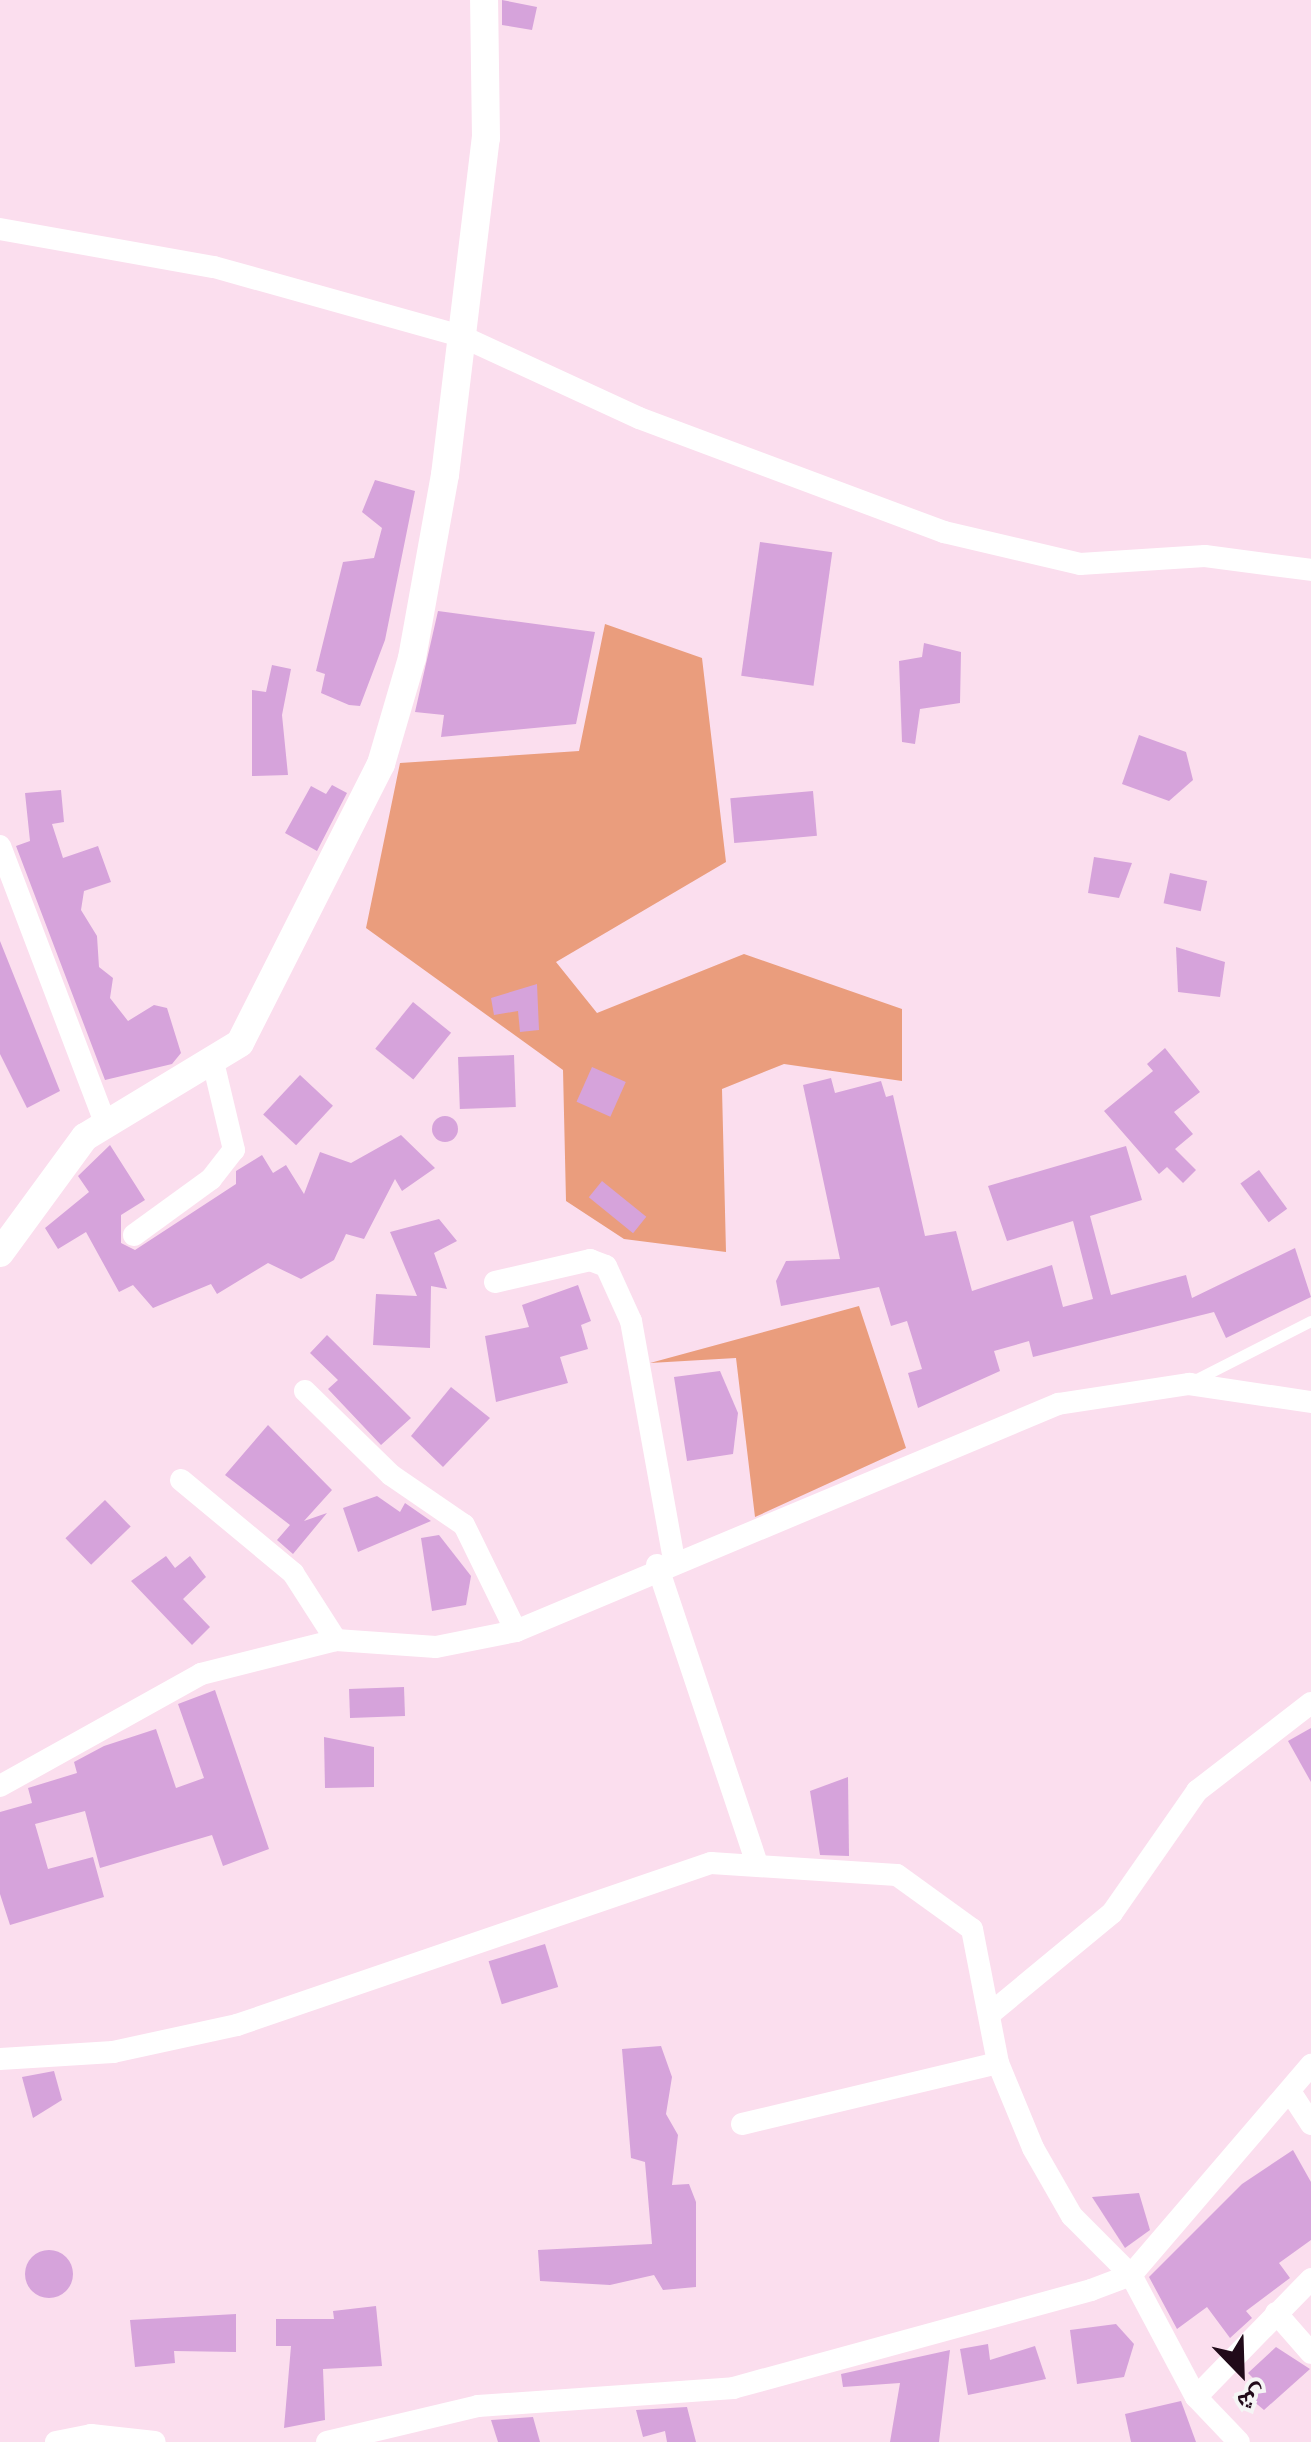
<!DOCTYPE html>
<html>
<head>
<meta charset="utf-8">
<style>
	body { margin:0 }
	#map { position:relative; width:1311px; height:2442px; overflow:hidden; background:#fbdeee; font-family:Jost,"Noto Naskh Arabic",sans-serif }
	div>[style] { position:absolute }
	.forest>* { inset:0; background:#ea9d7d }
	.building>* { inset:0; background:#d6a3db; transform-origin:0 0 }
	.round { border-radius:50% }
	.service>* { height:11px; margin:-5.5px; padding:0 5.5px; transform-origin:5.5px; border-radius:5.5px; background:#fff }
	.minor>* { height:22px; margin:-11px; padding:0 11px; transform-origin:11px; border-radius:11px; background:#fff }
	.tertiary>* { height:28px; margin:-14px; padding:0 14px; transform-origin:14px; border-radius:14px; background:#fff }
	span { translate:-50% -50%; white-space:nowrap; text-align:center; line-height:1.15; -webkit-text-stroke:9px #f5f5f5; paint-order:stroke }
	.north { position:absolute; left:1191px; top:2322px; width:100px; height:100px; -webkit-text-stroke:8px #f5f5f5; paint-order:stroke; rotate:157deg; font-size:28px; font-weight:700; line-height:40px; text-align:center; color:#210a19 }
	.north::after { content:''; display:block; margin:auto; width:35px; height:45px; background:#210a19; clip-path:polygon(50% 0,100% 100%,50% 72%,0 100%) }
</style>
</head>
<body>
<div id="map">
	<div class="forest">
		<i style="clip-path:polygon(605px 624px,702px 658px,726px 862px,556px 962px,597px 1013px,744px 954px,902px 1009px,902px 1081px,784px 1064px,722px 1089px,726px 1252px,624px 1239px,566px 1201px,563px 1070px,366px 928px,400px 763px,579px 751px)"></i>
		<i style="clip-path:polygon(859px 1306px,906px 1448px,755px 1517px,736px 1358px,650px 1363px)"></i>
	</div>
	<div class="building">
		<i style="clip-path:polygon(502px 0,537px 7px,532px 30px,502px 25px)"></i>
		<i style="clip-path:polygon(375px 480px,415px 491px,385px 640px,360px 706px,349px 705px,321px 693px,325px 674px,316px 671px,343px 562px,374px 558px,382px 528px,362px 512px)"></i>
		<i style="left:760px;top:542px;width:73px;height:135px;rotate:8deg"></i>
		<i style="clip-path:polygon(438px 611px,595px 632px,576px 724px,441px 737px,444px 715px,415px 712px)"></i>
		<i style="clip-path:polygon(924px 643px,961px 652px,960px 703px,920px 709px,915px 744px,902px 742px,899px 661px,922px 657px)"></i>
		<i style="clip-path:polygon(272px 665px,291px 669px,282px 715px,288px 775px,252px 776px,252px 690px,266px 692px)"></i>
		<i style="clip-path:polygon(1139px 735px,1186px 752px,1193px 780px,1169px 801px,1122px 784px)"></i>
		<i style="clip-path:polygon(332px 785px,347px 793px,317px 851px,285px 833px,311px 786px,326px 794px)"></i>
		<i style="clip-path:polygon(61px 790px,64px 822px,52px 824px,63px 858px,98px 846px,111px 882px,84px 891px,81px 910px,97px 936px,99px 967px,113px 978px,110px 998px,128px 1021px,154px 1005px,167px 1008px,181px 1053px,172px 1064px,105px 1080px,16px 846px,30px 841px,25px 793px)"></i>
		<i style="left:813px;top:791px;width:45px;height:83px;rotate:85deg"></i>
		<i style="clip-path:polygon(1094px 857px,1132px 863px,1119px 898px,1088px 893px)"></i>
		<i style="left:1170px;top:873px;width:38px;height:31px;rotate:12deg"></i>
		<i style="clip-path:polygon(0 941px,60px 1091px,27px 1108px,0 1054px)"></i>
		<i style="clip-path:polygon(1176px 947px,1225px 962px,1220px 997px,1178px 992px)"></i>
		<i style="clip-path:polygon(537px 984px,539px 1030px,520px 1032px,518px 1011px,494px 1015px,491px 998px)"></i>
		<i style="left:413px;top:1002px;width:49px;height:60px;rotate:39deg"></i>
		<i style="clip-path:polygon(1165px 1048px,1200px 1092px,1174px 1112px,1193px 1134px,1175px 1149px,1196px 1170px,1183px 1183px,1167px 1167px,1159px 1174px,1104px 1111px,1153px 1071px,1147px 1064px)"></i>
		<i style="left:514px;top:1055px;width:52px;height:56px;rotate:88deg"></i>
		<i style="left:592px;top:1067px;width:37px;height:38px;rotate:24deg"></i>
		<i style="left:300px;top:1075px;width:45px;height:54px;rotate:43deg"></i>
		<i style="clip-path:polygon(831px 1078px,835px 1093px,881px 1081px,886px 1097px,893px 1095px,925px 1236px,956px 1231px,972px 1291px,1052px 1265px,1063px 1307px,1093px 1299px,1073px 1221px,1007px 1241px,988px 1186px,1126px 1146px,1142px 1200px,1090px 1216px,1111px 1295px,1186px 1275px,1192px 1298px,1295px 1248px,1311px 1297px,1226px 1338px,1214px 1312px,1033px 1357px,1029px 1341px,994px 1351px,1000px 1371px,918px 1408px,908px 1373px,922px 1369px,907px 1321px,891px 1326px,879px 1287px,781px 1306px,776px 1281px,786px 1261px,840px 1259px,803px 1085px)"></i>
		<i class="round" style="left:432px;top:1116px;width:26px;height:26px"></i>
		<i style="clip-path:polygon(401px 1135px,435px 1168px,402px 1191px,395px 1179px,364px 1239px,346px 1234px,334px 1260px,301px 1279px,268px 1263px,217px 1294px,211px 1284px,153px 1308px,133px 1285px,119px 1292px,86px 1232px,58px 1249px,45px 1228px,89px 1192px,78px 1176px,110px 1145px,145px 1200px,121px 1215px,121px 1243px,135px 1250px,236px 1184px,236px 1171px,262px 1155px,273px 1173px,286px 1165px,304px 1194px,320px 1152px,351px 1163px)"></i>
		<i style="left:1259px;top:1170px;width:48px;height:23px;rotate:54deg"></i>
		<i style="left:602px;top:1181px;width:57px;height:21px;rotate:39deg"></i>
		<i style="clip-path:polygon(439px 1219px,457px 1241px,434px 1253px,447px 1289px,431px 1286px,430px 1348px,373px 1345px,376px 1294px,417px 1296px,390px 1232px)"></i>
		<i style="clip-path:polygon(578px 1285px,591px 1321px,581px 1325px,588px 1349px,560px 1357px,568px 1383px,496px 1402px,485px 1336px,529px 1327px,522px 1305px)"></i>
		<i style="clip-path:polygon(327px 1335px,411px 1418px,381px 1445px,328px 1389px,338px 1380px,310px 1353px)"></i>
		<i style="clip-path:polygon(720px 1371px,738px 1413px,733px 1454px,687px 1461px,674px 1377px)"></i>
		<i style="clip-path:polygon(451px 1387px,490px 1418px,443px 1467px,411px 1436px)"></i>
		<i style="clip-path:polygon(268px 1425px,332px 1490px,304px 1521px,327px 1513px,293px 1554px,277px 1540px,290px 1525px,225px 1475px)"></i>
		<i style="clip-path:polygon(377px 1496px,400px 1512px,405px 1503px,431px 1521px,358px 1552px,343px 1508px)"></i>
		<i style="left:105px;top:1500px;width:37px;height:55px;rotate:46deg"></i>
		<i style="clip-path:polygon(439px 1535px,471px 1576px,466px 1605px,432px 1611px,421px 1538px)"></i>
		<i style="clip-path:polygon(166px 1556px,175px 1568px,190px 1556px,206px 1577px,183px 1599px,210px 1627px,192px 1645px,131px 1581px)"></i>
		<i style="left:404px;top:1687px;width:29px;height:55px;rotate:88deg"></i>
		<i style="clip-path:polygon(215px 1690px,269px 1849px,223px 1866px,212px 1835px,100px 1868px,85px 1811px,35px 1824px,48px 1869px,93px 1857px,104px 1897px,10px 1925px,0 1894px,0 1812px,32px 1803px,28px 1788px,77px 1773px,74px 1762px,104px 1746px,156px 1729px,176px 1788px,204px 1778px,178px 1704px)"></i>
		<i style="clip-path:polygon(1311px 1728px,1311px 1782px,1288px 1741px)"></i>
		<i style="clip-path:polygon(324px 1737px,374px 1747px,374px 1787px,325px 1788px)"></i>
		<i style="clip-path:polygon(848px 1777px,849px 1856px,820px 1855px,810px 1791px)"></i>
		<i style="left:545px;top:1944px;width:45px;height:59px;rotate:73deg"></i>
		<i style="clip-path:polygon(661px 2046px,672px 2077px,666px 2114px,678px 2135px,672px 2185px,689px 2184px,696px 2202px,696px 2287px,663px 2290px,654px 2275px,610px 2285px,540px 2281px,538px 2250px,652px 2244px,645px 2162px,631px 2158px,622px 2049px)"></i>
		<i style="clip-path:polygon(54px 2071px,62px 2100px,33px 2118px,22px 2077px)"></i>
		<i style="clip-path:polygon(1293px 2150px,1311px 2182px,1311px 2240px,1279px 2263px,1290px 2278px,1246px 2311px,1252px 2318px,1230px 2338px,1207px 2307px,1177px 2329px,1149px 2277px,1242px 2184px)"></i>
		<i style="clip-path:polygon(1139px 2193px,1150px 2230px,1125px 2248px,1092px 2197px)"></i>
		<i class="round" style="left:25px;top:2250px;width:48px;height:48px"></i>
		<i style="clip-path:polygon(376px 2306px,382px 2366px,323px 2369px,325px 2420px,284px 2428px,291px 2346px,276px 2346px,276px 2319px,334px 2319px,333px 2311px)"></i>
		<i style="clip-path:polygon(236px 2314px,236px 2352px,174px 2351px,175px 2363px,135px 2367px,130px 2320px)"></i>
		<i style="clip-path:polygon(1116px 2324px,1134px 2344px,1124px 2377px,1077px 2384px,1070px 2330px)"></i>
		<i style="clip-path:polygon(988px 2344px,990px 2360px,1035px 2346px,1046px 2379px,968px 2395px,960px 2349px)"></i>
		<i style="clip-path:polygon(1276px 2347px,1310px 2369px,1264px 2410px,1252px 2400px,1262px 2387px,1248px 2373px)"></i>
		<i style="clip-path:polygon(950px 2350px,939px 2442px,890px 2442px,900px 2383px,843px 2387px,841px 2374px)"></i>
		<i style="clip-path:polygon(1181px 2401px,1196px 2442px,1131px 2442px,1125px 2414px)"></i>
		<i style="clip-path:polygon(687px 2407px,696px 2442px,667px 2442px,665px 2431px,643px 2437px,636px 2410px)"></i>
		<i style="clip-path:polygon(533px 2417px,540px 2442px,498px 2442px,491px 2420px)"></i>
	</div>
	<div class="service">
		<i style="left:1195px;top:1380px;width:130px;rotate:-27deg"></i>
	</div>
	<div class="minor">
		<i style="left:0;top:229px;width:217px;rotate:10.1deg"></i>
		<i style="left:214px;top:267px;width:256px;rotate:15.6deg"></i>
		<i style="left:461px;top:336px;width:196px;rotate:24.7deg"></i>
		<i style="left:639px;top:418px;width:326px;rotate:20.5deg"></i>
		<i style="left:944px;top:532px;width:140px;rotate:13.2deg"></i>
		<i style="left:1080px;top:564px;width:125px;rotate:-3.7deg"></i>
		<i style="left:1205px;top:556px;width:107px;rotate:7.5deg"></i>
		<i style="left:0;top:846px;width:296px;rotate:69.2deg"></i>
		<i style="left:134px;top:1235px;width:95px;rotate:-36deg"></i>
		<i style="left:211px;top:1179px;width:37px;rotate:-52deg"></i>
		<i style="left:234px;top:1150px;width:86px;rotate:-103.4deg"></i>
		<i style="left:495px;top:1282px;width:98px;rotate:-13deg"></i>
		<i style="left:590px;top:1260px;width:17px;rotate:21deg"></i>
		<i style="left:606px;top:1266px;width:60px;rotate:65.6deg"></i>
		<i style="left:631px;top:1321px;width:242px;rotate:79.8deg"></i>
		<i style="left:305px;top:1391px;width:120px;rotate:44.3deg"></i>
		<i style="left:391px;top:1475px;width:88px;rotate:34.4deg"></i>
		<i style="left:464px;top:1525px;width:118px;rotate:63.9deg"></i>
		<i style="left:181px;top:1480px;width:146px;rotate:39.7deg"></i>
		<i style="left:293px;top:1573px;width:80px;rotate:57.3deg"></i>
		<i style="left:657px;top:1565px;width:312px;rotate:71.5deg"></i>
		<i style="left:0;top:1786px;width:230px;rotate:-29.1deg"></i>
		<i style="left:201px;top:1674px;width:139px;rotate:-14.1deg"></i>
		<i style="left:336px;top:1640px;width:100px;rotate:4deg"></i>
		<i style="left:436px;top:1647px;width:82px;rotate:-11.3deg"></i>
		<i style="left:516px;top:1631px;width:588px;rotate:-22.72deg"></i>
		<i style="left:1058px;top:1404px;width:133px;rotate:-8.7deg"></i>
		<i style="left:1189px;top:1384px;width:123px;rotate:8.4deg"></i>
		<i style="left:991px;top:2013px;width:157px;rotate:-39.6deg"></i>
		<i style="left:1112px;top:1913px;width:149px;rotate:-55.1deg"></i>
		<i style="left:1197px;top:1791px;width:144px;rotate:-37.7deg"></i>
		<i style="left:0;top:2059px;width:113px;rotate:-3.5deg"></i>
		<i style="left:113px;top:2052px;width:127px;rotate:-12.3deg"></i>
		<i style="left:237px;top:2025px;width:501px;rotate:-18.87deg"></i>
		<i style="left:711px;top:1863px;width:186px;rotate:3.7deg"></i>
		<i style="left:897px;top:1875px;width:92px;rotate:35.8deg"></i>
		<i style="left:972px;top:1929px;width:136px;rotate:79deg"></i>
		<i style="left:998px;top:2063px;width:92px;rotate:67.6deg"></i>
		<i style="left:1033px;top:2148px;width:78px;rotate:60.2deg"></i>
		<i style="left:1072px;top:2216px;width:83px;rotate:45deg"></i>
		<i style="left:1131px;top:2275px;width:138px;rotate:62deg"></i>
		<i style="left:1196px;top:2397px;width:62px;rotate:46.3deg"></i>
		<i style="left:1291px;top:2093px;width:37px;rotate:57deg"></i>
		<i style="left:742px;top:2124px;width:263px;rotate:-13.4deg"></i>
		<i style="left:1276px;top:2313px;width:53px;rotate:48.8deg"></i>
		<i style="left:1196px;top:2397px;width:165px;rotate:-45.7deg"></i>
		<i style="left:56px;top:2442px;width:36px;rotate:-11deg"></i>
		<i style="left:91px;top:2435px;width:64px;rotate:6.2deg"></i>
		<i style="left:327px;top:2442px;width:155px;rotate:-13.4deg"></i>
		<i style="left:478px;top:2406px;width:256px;rotate:-4deg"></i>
		<i style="left:733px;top:2388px;width:371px;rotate:-15.3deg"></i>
		<i style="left:1091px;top:2290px;width:43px;rotate:-20.6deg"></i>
		<i style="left:1131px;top:2275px;width:277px;rotate:-49.4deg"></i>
	</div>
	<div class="tertiary">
		<i style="left:0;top:1253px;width:144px;rotate:-53.8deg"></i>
		<i style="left:85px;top:1137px;width:181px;rotate:-31.2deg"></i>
		<i style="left:240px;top:1043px;width:313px;rotate:-63.2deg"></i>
		<i style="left:381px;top:764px;width:110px;rotate:-73.7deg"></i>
		<i style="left:412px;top:658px;width:186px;rotate:-79.8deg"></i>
		<i style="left:445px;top:475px;width:339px;rotate:-83.1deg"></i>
		<i style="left:486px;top:138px;width:138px;rotate:-90.8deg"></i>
	</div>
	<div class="north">ش</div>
</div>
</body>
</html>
